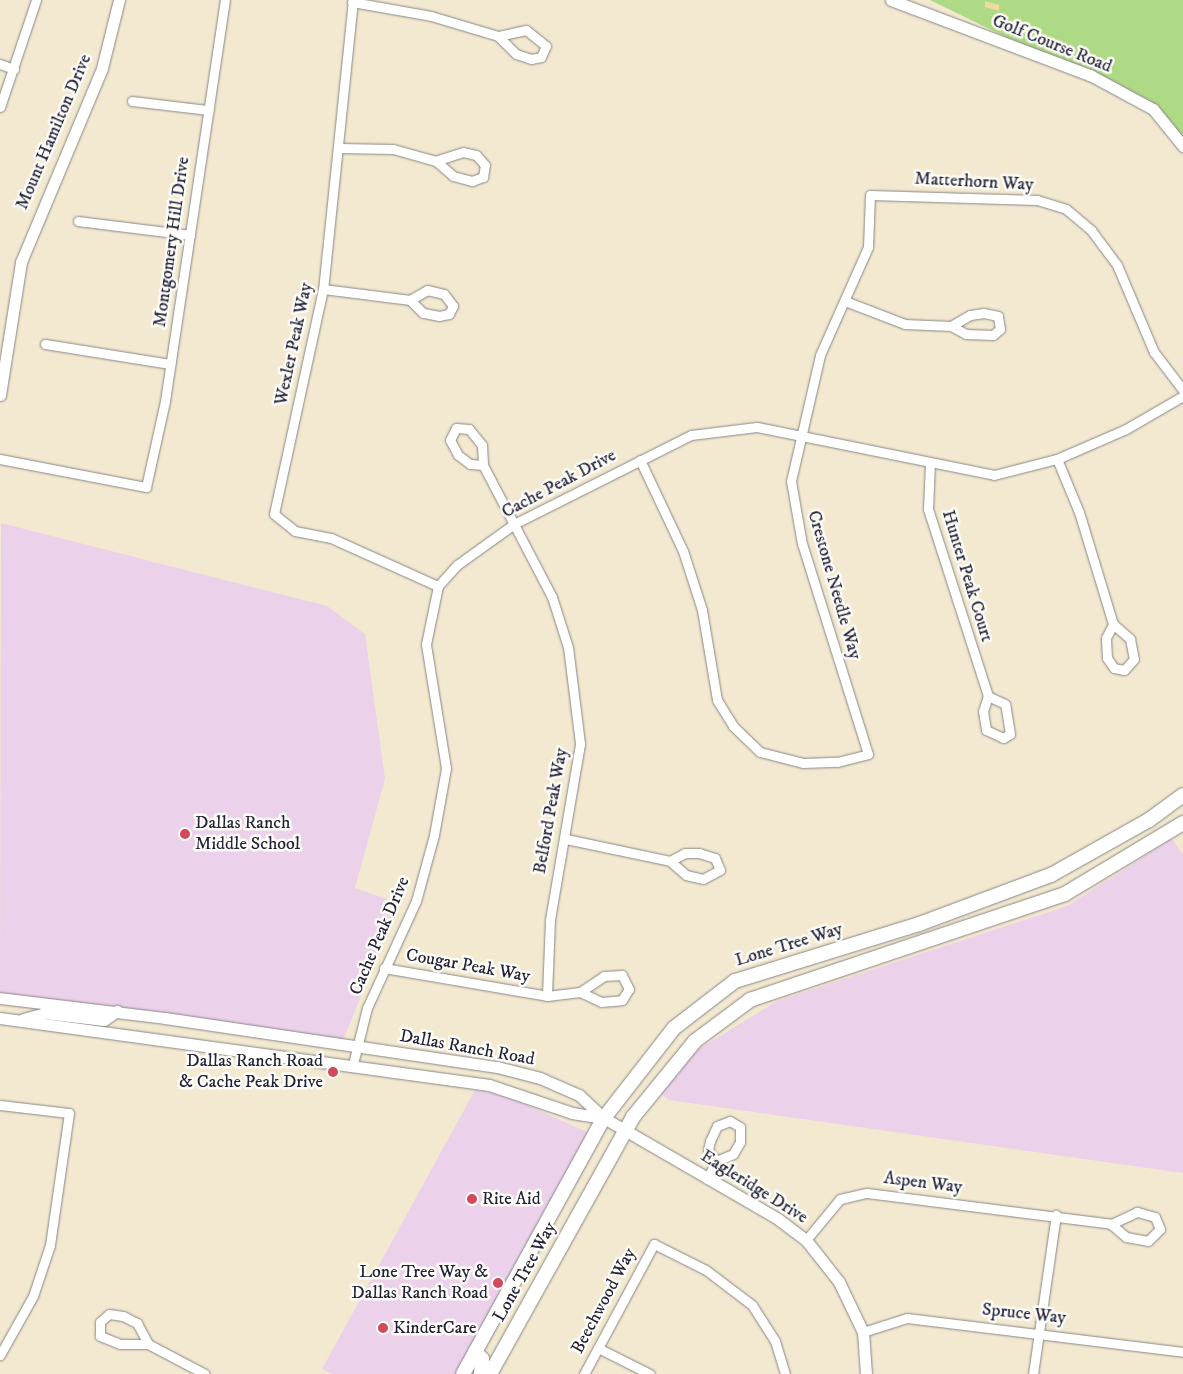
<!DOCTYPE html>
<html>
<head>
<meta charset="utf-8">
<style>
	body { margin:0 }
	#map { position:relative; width:1183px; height:1374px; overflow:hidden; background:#f2e9d0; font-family:"IM FELL DW Pica",serif }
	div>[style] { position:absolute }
	.built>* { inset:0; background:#ecd1ea }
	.green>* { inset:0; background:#aed985 }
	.sand>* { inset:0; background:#eeda9e }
	.roads { filter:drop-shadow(0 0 1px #8a8686) drop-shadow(0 0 1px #8a8686) }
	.minor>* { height:9px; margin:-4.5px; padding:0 4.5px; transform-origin:4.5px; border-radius:4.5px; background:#fff }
	.tertiary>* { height:11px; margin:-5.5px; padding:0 5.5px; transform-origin:5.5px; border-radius:5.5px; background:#fff }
	.primary>* { height:14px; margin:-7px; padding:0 7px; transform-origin:7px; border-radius:7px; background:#fff }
	.dots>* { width:14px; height:14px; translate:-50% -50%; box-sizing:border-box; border:2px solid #fdfcf7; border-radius:50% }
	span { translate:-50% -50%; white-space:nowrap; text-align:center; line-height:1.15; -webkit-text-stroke:5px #fdfcf7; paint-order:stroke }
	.street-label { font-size:18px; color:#22223b }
	.poi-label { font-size:18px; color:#22223b }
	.left { translate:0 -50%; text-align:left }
	.right { translate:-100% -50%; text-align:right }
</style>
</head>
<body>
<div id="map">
	<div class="built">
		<i style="clip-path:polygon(1px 523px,327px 606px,365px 634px,385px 779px,355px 888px,398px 903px,341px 1046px,0 995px)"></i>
		<i style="clip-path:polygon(1172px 839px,1183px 854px,1183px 1173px,669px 1100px,657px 1091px,694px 1052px,777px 1001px,1067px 906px)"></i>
		<i style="clip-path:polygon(475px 1090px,509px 1097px,589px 1133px,457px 1374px,332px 1374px,322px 1369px)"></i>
	</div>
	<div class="green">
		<i style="clip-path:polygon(930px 0,1183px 0,1183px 146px,1153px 109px)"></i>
	</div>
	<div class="sand">
		<i style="clip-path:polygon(985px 1px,999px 5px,999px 11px,985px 7px)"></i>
	</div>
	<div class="roads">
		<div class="minor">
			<i style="left:353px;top:0;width:291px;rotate:95.9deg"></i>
			<i style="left:323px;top:289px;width:230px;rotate:102.3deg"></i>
			<i style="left:274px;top:514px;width:27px;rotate:39deg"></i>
			<i style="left:295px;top:531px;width:37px;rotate:11deg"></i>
			<i style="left:331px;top:538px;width:117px;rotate:24.2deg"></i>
			<i style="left:352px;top:2px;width:80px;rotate:10deg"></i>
			<i style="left:431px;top:16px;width:70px;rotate:16.6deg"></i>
			<i style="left:498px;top:36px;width:25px;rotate:45deg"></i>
			<i style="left:516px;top:54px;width:16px;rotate:18deg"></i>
			<i style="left:531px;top:59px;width:10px;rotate:-11deg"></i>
			<i style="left:541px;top:57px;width:12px;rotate:-66deg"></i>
			<i style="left:546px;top:46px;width:26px;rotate:-141deg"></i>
			<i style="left:526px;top:30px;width:29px;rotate:168deg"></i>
			<i style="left:0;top:64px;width:15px;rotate:20deg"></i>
			<i style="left:132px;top:101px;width:77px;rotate:6.8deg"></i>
			<i style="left:0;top:107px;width:113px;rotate:-71.4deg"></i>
			<i style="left:339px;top:148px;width:54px;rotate:1.1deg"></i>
			<i style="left:393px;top:149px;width:45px;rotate:15.6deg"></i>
			<i style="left:436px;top:161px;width:23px;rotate:41deg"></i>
			<i style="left:453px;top:176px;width:20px;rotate:15deg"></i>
			<i style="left:472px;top:181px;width:12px;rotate:-20deg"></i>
			<i style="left:483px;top:177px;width:12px;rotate:-81deg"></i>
			<i style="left:485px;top:165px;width:13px;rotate:-132deg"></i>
			<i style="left:476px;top:155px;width:13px;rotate:-167deg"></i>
			<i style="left:463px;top:152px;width:28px;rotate:162deg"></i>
			<i style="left:78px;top:221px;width:113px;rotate:7.1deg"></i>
			<i style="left:323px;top:289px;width:88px;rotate:7.2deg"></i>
			<i style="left:410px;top:300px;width:20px;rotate:-30deg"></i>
			<i style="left:427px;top:290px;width:17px;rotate:13deg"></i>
			<i style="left:444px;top:294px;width:15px;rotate:53deg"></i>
			<i style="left:453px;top:306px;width:9px;rotate:117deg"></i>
			<i style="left:449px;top:314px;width:10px;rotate:169deg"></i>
			<i style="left:439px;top:316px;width:16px;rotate:-169deg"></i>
			<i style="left:423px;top:313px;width:18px;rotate:-135deg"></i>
			<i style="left:845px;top:301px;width:64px;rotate:21deg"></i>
			<i style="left:905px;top:324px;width:46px;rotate:2.5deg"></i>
			<i style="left:951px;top:326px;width:17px;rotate:28deg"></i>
			<i style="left:966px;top:334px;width:27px;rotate:2deg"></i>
			<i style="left:993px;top:335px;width:9px;rotate:-41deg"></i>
			<i style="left:1000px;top:329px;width:13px;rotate:-99deg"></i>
			<i style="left:998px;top:316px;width:14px;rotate:-168deg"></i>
			<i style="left:984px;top:313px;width:14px;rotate:172deg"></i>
			<i style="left:970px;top:315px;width:22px;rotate:150deg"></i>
			<i style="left:45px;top:344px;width:127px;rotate:9.1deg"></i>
			<i style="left:0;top:459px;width:149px;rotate:10.9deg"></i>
			<i style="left:146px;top:487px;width:88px;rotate:-77.5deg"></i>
			<i style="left:165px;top:401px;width:405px;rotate:-81.5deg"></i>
			<i style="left:1057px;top:459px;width:57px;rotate:67.5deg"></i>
			<i style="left:1079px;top:512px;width:117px;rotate:73.1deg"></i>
			<i style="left:1113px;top:624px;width:23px;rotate:41deg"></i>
			<i style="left:1130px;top:639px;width:20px;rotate:79deg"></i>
			<i style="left:1134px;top:659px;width:15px;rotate:132deg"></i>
			<i style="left:1124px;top:670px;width:10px;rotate:-169deg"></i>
			<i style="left:1114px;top:668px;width:12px;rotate:-125deg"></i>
			<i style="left:1107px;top:658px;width:20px;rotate:-93deg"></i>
			<i style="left:1106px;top:638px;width:16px;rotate:-63deg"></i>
			<i style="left:640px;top:460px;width:101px;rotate:64.7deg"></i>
			<i style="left:683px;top:551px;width:62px;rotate:72.1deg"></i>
			<i style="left:702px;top:610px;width:91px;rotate:80.5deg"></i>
			<i style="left:717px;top:700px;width:31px;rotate:58deg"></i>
			<i style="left:733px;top:726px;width:37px;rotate:44deg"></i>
			<i style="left:760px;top:752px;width:44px;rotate:14.3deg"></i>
			<i style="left:803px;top:763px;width:34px;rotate:-2deg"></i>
			<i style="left:837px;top:762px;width:32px;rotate:-14deg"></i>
			<i style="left:868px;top:754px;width:220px;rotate:-107.4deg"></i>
			<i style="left:802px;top:544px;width:64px;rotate:-99.9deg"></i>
			<i style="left:791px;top:481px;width:129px;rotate:-77deg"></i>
			<i style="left:820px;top:355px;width:118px;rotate:-66deg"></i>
			<i style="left:868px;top:247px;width:52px;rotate:-87.8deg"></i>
			<i style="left:870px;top:195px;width:167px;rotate:1.7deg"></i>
			<i style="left:1037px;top:200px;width:30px;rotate:17deg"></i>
			<i style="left:1066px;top:209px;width:33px;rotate:40deg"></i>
			<i style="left:1091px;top:230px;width:44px;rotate:53.4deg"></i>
			<i style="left:1117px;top:265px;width:95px;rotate:67deg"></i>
			<i style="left:1154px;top:352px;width:48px;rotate:52.7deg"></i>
			<i style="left:930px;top:463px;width:46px;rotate:92.5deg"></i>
			<i style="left:928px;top:509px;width:196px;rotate:72.2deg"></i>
			<i style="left:988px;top:696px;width:16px;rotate:108deg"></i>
			<i style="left:983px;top:711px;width:19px;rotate:81deg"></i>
			<i style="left:986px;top:730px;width:19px;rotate:25deg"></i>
			<i style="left:1003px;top:738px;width:8px;rotate:-30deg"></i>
			<i style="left:1010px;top:734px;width:30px;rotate:-99deg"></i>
			<i style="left:1005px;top:704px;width:19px;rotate:-155deg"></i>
			<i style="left:483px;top:465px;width:13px;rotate:-176deg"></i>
			<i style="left:470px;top:464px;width:15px;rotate:-143deg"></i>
			<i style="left:458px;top:455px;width:17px;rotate:-118deg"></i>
			<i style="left:450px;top:440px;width:13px;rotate:-63deg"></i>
			<i style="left:456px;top:428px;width:13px;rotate:4deg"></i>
			<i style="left:469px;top:429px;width:21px;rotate:51deg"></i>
			<i style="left:482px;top:445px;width:20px;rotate:87deg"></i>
			<i style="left:483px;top:465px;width:149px;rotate:62.4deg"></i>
			<i style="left:552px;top:597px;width:52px;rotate:72.3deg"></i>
			<i style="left:568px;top:647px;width:98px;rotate:82.9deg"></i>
			<i style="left:580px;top:744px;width:179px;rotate:99.7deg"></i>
			<i style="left:550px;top:920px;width:76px;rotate:92.3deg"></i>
			<i style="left:566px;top:839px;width:106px;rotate:11.9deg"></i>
			<i style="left:670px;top:861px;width:21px;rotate:41deg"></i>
			<i style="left:686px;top:875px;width:17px;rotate:13deg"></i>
			<i style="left:703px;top:879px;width:19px;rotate:-28deg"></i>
			<i style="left:720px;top:870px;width:13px;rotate:-113deg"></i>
			<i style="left:715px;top:858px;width:17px;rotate:-163deg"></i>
			<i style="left:699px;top:853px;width:14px;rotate:180deg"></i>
			<i style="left:685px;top:853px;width:17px;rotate:152deg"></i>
			<i style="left:384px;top:968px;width:165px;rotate:9.7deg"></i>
			<i style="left:547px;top:996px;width:33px;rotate:-7deg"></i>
			<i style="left:580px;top:992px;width:23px;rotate:25deg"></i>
			<i style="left:601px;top:1002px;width:21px;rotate:-5deg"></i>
			<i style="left:622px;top:1000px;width:13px;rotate:-58deg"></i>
			<i style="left:629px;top:989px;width:16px;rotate:-117deg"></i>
			<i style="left:622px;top:975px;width:18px;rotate:177deg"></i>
			<i style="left:604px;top:976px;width:29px;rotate:146deg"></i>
			<i style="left:353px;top:1064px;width:58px;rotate:-76deg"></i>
			<i style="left:367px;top:1008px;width:118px;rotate:-65.4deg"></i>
			<i style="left:416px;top:901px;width:68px;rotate:-74.7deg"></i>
			<i style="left:434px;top:835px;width:68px;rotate:-79.8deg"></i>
			<i style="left:446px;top:768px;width:126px;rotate:-99.2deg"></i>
			<i style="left:426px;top:644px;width:59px;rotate:-78.3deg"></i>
			<i style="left:438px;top:586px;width:28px;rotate:-48deg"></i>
			<i style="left:457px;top:565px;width:70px;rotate:-35.7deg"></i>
			<i style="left:514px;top:524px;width:198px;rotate:-26.7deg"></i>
			<i style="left:691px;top:435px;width:66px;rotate:-6.9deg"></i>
			<i style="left:757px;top:427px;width:242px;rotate:11.4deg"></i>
			<i style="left:994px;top:475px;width:65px;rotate:-14.3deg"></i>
			<i style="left:1057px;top:459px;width:75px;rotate:-23.5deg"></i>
			<i style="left:1126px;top:429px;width:66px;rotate:-30.1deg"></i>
			<i style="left:0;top:1105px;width:69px;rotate:6.6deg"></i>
			<i style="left:69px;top:1113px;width:133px;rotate:98.2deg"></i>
			<i style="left:50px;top:1245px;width:54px;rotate:108.4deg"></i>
			<i style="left:33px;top:1296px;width:68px;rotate:119.2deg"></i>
			<i style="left:707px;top:1179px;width:20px;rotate:-63deg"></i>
			<i style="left:716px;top:1161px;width:18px;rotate:-22deg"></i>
			<i style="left:733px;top:1154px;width:14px;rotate:-60deg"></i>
			<i style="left:740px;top:1142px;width:15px;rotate:-90deg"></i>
			<i style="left:740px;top:1127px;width:12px;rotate:-149deg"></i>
			<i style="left:730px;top:1121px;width:14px;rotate:159deg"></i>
			<i style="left:717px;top:1126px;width:17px;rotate:115deg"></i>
			<i style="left:710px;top:1141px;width:9px;rotate:103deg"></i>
			<i style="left:708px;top:1150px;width:14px;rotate:54deg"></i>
			<i style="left:806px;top:1240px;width:53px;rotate:-50.3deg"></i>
			<i style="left:840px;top:1199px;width:28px;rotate:-13deg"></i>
			<i style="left:867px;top:1193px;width:246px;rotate:7.2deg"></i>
			<i style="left:1111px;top:1224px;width:20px;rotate:41deg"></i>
			<i style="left:1126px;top:1237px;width:22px;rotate:10deg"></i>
			<i style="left:1148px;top:1241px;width:17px;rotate:-45deg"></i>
			<i style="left:1160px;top:1229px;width:13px;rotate:-113deg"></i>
			<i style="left:1155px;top:1217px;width:19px;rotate:-164deg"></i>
			<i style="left:1137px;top:1212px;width:29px;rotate:155deg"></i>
			<i style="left:863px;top:1332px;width:46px;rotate:-17.7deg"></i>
			<i style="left:907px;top:1318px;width:278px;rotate:7deg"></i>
			<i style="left:148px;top:1344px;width:28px;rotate:180deg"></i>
			<i style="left:120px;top:1344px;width:22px;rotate:-158deg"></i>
			<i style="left:100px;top:1336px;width:14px;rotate:-90deg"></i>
			<i style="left:100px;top:1322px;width:12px;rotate:-42deg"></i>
			<i style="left:109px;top:1314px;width:14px;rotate:8deg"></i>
			<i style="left:123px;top:1316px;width:16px;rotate:27deg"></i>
			<i style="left:137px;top:1323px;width:24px;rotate:62deg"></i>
			<i style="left:148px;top:1344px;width:64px;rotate:27.8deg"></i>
			<i style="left:598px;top:1348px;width:58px;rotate:26.6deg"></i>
			<i style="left:584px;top:1374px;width:148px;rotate:-61.7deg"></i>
			<i style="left:654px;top:1244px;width:58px;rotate:26.6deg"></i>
			<i style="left:706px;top:1270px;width:58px;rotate:37.3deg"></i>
			<i style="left:752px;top:1305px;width:43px;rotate:57.4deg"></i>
			<i style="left:775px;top:1341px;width:34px;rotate:73deg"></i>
			<i style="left:1033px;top:1374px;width:161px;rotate:-81.8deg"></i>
		</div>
		<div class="tertiary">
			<i style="left:891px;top:0;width:213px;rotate:20.7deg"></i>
			<i style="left:1090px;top:75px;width:72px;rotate:28.4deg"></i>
			<i style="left:1153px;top:109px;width:48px;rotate:51deg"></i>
			<i style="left:0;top:395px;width:135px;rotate:-81deg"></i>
			<i style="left:21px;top:262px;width:210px;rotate:-67.3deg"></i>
			<i style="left:102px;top:68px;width:70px;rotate:-76deg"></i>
			<i style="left:0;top:998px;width:166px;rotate:6.9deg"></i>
			<i style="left:165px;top:1018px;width:336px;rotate:8.4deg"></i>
			<i style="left:497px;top:1067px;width:44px;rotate:14.3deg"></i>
			<i style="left:540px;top:1078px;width:43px;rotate:23.6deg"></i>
			<i style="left:579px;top:1095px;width:34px;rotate:43deg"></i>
			<i style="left:604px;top:1118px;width:201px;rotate:30.1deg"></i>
			<i style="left:778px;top:1219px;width:35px;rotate:37deg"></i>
			<i style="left:806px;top:1240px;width:53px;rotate:51.8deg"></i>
			<i style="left:839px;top:1282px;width:55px;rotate:64.4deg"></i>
			<i style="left:863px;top:1332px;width:42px;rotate:85.9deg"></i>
			<i style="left:0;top:1018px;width:494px;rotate:7.8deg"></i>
			<i style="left:489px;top:1085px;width:88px;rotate:18.6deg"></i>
			<i style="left:572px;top:1113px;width:32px;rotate:9deg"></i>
			<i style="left:23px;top:1019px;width:23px;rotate:-15deg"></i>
			<i style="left:45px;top:1013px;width:59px;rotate:6.8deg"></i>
			<i style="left:104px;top:1020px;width:16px;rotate:-35deg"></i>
		</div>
		<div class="primary">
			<i style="left:475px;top:1352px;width:10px;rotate:45deg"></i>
			<i style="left:482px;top:1359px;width:15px;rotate:94deg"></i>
			<i style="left:463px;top:1374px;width:292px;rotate:-61.2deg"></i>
			<i style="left:604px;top:1118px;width:114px;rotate:-52.1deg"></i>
			<i style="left:674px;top:1028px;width:77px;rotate:-37.6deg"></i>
			<i style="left:735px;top:981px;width:193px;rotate:-17.2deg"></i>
			<i style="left:919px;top:924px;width:141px;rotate:-20.4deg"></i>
			<i style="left:1051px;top:875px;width:112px;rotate:-29.3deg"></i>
			<i style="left:1149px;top:820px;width:42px;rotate:-36.3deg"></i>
			<i style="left:490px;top:1374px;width:294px;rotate:-60.9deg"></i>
			<i style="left:633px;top:1117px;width:98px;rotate:-50.8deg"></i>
			<i style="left:695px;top:1041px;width:69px;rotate:-36.7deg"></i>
			<i style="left:750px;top:1000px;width:332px;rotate:-18.6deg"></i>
			<i style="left:1065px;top:894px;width:138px;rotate:-31deg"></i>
		</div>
	</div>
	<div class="dots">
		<i style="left:185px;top:834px;background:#d1495b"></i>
		<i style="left:333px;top:1072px;background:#d1495b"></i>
		<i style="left:472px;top:1199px;background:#d1495b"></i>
		<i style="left:498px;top:1283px;background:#d1495b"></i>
		<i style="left:383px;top:1328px;background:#d1495b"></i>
	</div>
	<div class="street-label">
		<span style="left:1052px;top:44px;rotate:22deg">Golf Course Road</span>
		<span style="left:54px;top:132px;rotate:-67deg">Mount Hamilton Drive</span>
		<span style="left:974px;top:182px;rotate:3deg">Matterhorn Way</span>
		<span style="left:172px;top:242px;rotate:-82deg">Montgomery Hill Drive</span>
		<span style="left:294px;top:344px;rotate:-78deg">Wexler Peak Way</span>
		<span style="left:559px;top:484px;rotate:-28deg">Cache Peak Drive</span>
		<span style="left:967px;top:576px;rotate:73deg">Hunter Peak Court</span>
		<span style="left:834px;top:585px;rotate:74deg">Crestone Needle Way</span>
		<span style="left:551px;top:811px;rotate:-80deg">Belford Peak Way</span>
		<span style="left:380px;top:936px;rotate:-67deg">Cache Peak Drive</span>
		<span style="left:789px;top:945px;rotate:-17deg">Lone Tree Way</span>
		<span style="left:468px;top:966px;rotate:10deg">Cougar Peak Way</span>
		<span style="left:467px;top:1048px;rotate:10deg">Dallas Ranch Road</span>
		<span style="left:923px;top:1183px;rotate:7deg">Aspen Way</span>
		<span style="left:754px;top:1187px;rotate:32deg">Eagleridge Drive</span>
		<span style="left:525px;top:1272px;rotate:-61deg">Lone Tree Way</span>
		<span style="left:604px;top:1301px;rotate:-62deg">Beechwood Way</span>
		<span style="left:1024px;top:1314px;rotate:6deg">Spruce Way</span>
	</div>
	<div class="poi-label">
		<span class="left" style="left:195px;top:834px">Dallas Ranch<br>Middle School</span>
		<span class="right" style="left:323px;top:1072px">Dallas Ranch Road<br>&amp; Cache Peak Drive</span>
		<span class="left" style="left:482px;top:1199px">Rite Aid</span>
		<span class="right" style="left:488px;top:1283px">Lone Tree Way &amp;<br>Dallas Ranch Road</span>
		<span class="left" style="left:393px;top:1328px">KinderCare</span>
	</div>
</div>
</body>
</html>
